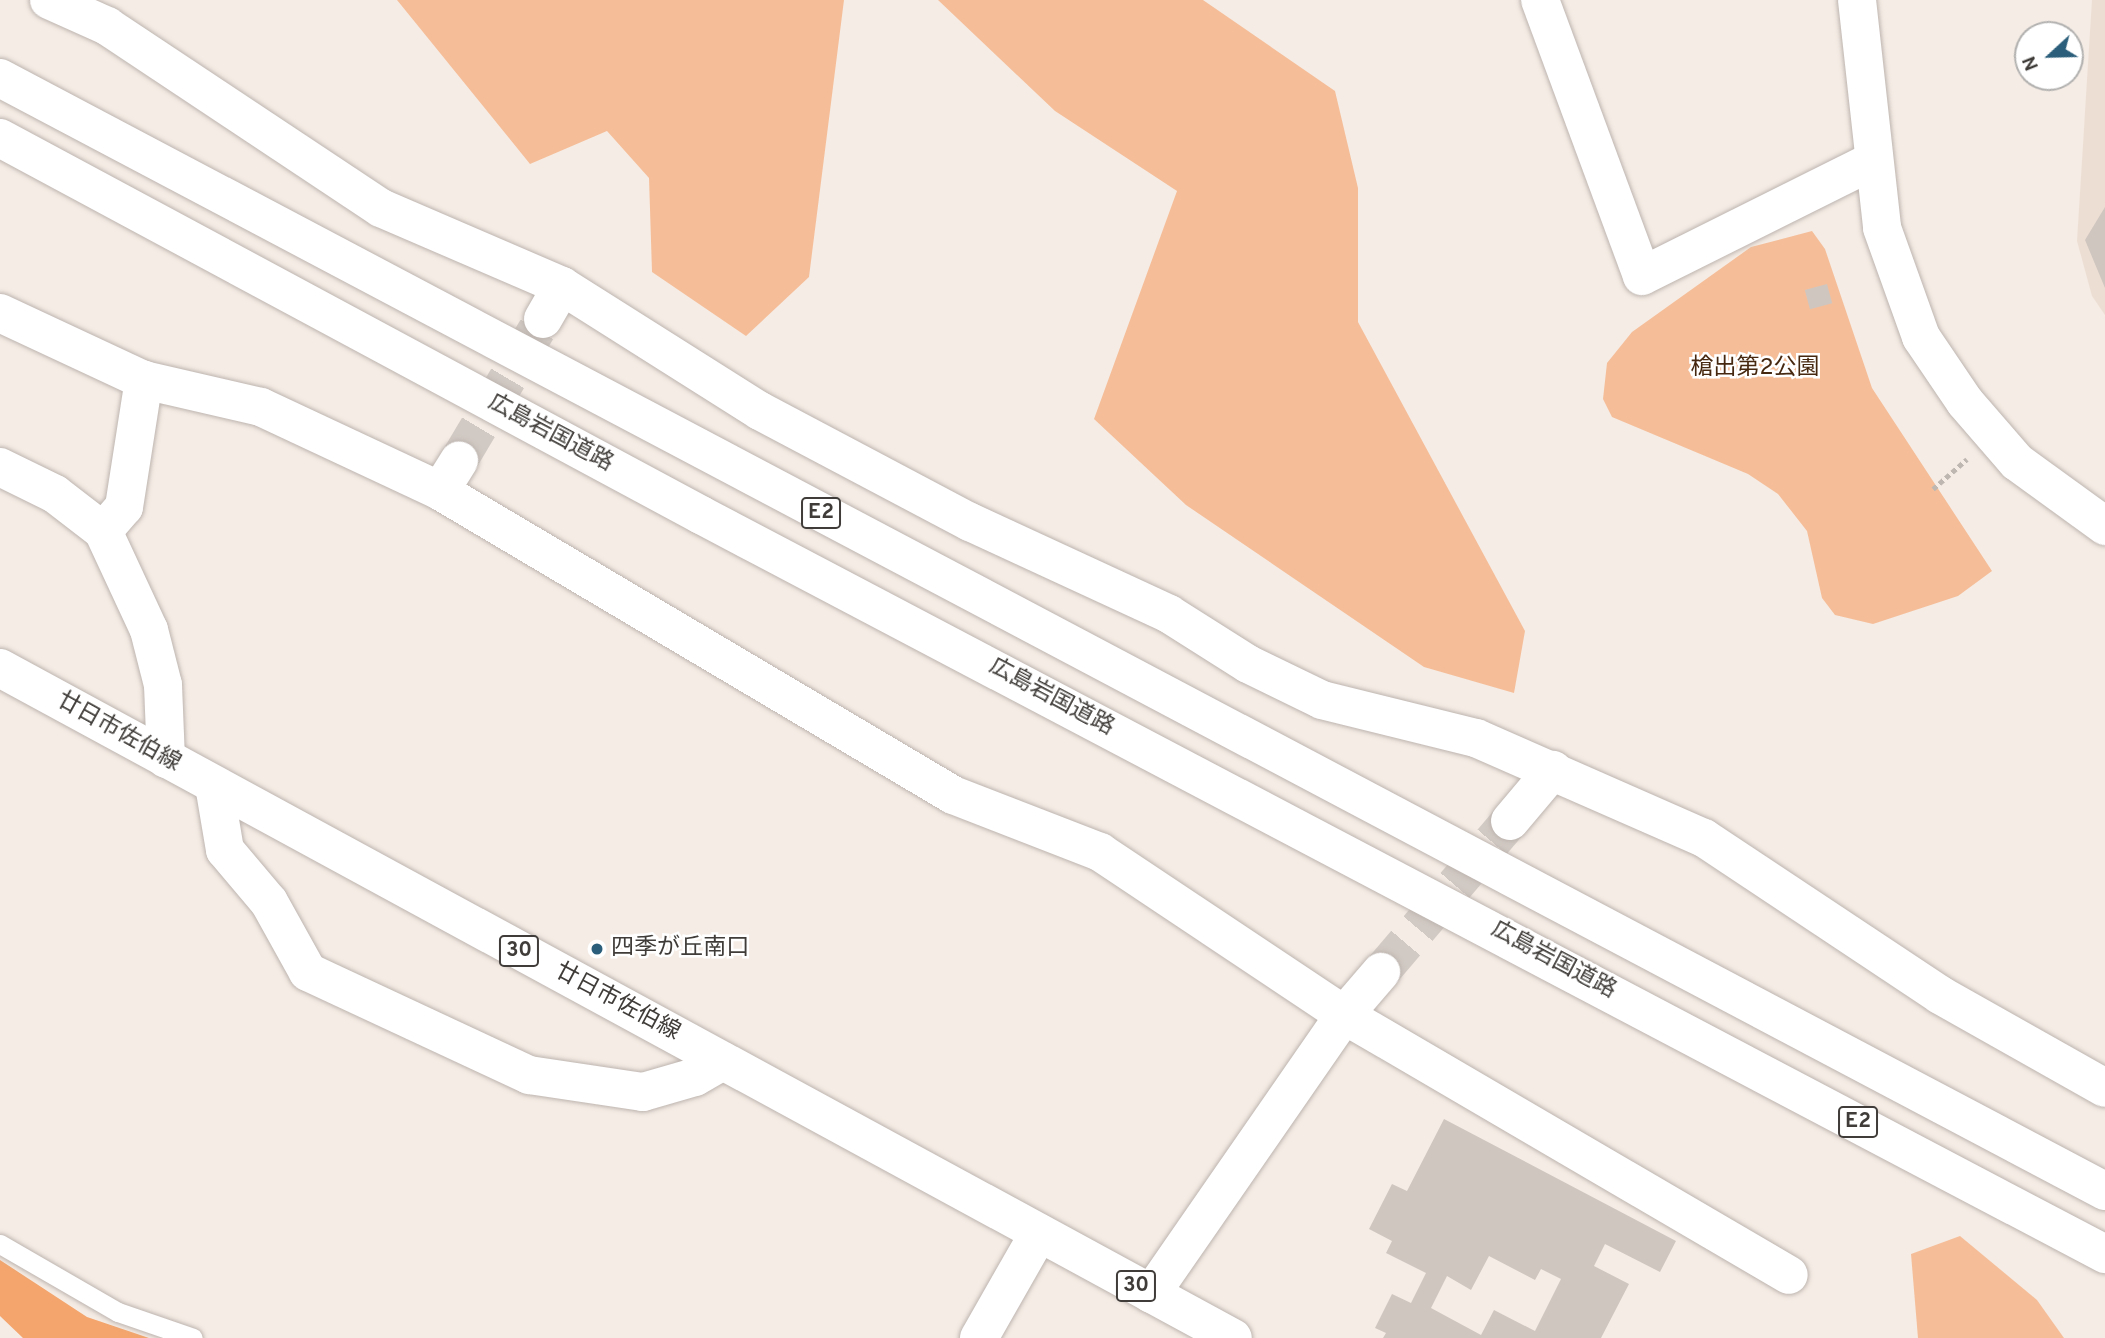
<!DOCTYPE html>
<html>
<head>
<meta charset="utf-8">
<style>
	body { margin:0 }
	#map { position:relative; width:2105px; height:1338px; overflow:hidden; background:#f5ece5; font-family:Overpass,"Noto Sans JP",sans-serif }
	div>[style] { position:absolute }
	.built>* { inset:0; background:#edded3 }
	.green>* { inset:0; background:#f5be99 }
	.water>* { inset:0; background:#f3a56d }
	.building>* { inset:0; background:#cfc6c0; transform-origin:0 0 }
	.minor-tunnel>* { height:38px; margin-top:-19px; transform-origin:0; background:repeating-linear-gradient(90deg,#d1c9c3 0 38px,transparent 0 57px) }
	.path>* { height:4.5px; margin-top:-2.25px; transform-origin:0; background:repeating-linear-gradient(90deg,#beb7b1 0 5px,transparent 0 8.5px) }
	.roads { filter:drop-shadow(0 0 2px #bdb4af) drop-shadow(0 0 2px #bdb4af) }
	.service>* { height:19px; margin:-9.5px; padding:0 9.5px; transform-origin:9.5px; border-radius:9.5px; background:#fff }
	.minor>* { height:38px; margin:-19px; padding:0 19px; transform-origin:19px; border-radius:19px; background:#fff }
	.tertiary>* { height:38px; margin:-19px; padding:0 19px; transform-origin:19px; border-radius:19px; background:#fff }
	.primary>* { height:38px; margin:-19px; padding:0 19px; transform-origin:19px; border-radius:19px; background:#fff }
	.motorway>* { height:38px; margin:-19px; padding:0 19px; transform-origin:19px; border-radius:19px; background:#fff }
	.dots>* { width:19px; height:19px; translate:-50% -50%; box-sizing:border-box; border:4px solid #fff; border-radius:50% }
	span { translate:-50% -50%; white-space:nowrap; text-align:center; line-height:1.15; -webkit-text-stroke:5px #fff; paint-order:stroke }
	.shield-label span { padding:2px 5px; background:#fff; border:2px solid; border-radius:5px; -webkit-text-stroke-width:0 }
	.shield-label { font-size:21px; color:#3f3c39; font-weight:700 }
	.park-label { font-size:23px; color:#46270f }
	.street-label { font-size:23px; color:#3f3c39 }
	.poi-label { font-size:23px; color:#3f3c39 }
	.left { translate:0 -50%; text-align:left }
	.north { position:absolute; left:2014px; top:21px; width:70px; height:70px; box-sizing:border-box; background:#fff; border:2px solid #b2b1b0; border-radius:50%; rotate:248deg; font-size:19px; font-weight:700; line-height:28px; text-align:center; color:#3f3c39 }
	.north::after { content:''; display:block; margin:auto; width:24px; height:32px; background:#2a5e7a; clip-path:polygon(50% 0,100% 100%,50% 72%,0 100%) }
</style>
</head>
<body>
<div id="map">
	<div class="built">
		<i style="clip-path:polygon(2092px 0,2105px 0,2105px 315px,2092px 296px,2077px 241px)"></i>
	</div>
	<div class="green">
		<i style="clip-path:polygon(397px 0,844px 0,809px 277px,746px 336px,652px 272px,649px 178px,607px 131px,530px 164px)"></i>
		<i style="clip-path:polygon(938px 0,1203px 0,1335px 91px,1358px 188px,1358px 322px,1525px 631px,1514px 693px,1424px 667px,1186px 505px,1094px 419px,1177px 191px,1055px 111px)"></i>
		<i style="clip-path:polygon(1812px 231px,1825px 249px,1872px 388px,1992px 571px,1958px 596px,1873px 624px,1835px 615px,1822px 598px,1807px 531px,1778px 494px,1748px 474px,1612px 417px,1603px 399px,1607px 363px,1632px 332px,1751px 247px)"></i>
		<i style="clip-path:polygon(1960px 1236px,2037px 1300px,2064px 1338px,1918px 1338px,1911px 1254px)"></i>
	</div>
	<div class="water">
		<i style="clip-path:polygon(0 1260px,87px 1317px,149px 1338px,23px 1338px,0 1316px)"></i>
	</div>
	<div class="building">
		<i style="clip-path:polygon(2105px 207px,2105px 288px,2085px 240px)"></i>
		<i style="left:1827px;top:284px;width:20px;height:23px;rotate:75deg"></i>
		<i style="clip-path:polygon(evenodd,1444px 1119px,1676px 1241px,1660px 1272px,1605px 1244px,1594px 1266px,1629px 1284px,1601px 1338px,1383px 1338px,1386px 1333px,1375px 1328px,1392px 1294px,1411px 1303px,1426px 1273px,1386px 1253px,1392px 1241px,1369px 1229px,1392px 1184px,1407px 1191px,1444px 1119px,1489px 1256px,1535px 1280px,1541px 1269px,1561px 1279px,1535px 1331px,1494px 1310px,1481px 1335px,1431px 1308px,1447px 1276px,1471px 1290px,1489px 1256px)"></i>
	</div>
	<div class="minor-tunnel">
		<i style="left:459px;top:460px;width:164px;rotate:-59.2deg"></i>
		<i style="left:1381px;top:972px;width:199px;rotate:-49.5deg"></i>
	</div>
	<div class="path">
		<i style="left:1933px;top:489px;width:45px;rotate:-41.4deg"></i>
	</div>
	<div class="roads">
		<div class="service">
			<i style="left:0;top:1244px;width:136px;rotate:30deg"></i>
			<i style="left:118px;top:1312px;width:79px;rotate:19.1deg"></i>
		</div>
		<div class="minor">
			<i style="left:49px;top:0;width:64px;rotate:24.1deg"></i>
			<i style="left:107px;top:26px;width:329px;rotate:33.6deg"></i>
			<i style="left:381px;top:208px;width:197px;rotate:23.3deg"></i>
			<i style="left:562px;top:286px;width:234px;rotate:32.3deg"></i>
			<i style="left:760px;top:411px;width:238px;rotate:27.9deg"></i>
			<i style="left:970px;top:522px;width:219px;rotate:24.8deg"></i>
			<i style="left:1169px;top:614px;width:93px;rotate:32.3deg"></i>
			<i style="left:1248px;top:664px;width:82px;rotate:25.9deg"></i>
			<i style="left:1322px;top:700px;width:159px;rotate:13.9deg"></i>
			<i style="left:1476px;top:738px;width:249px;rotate:23.7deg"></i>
			<i style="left:1704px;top:838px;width:283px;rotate:33.6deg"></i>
			<i style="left:1940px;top:995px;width:189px;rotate:29.4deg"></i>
			<i style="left:1540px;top:0;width:294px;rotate:69.7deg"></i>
			<i style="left:1642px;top:276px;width:256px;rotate:-26.5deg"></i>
			<i style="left:0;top:313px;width:159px;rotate:25deg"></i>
			<i style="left:144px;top:380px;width:120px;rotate:13deg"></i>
			<i style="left:261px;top:407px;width:198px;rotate:25.1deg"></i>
			<i style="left:440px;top:491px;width:596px;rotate:30.65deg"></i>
			<i style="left:953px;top:795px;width:158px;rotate:21.2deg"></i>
			<i style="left:1100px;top:852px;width:293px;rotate:33.7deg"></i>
			<i style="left:1344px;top:1015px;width:515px;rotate:30.3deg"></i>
			<i style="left:543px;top:319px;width:38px;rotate:-60deg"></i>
			<i style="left:0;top:467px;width:61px;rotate:26.1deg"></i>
			<i style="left:55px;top:494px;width:61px;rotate:37.6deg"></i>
			<i style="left:103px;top:531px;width:109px;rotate:65.1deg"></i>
			<i style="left:149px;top:630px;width:57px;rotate:75.7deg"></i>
			<i style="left:163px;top:685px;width:74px;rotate:87.7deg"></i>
			<i style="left:440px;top:491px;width:36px;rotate:-58deg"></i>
			<i style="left:103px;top:531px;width:32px;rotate:-49deg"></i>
			<i style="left:124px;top:507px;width:129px;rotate:-81.1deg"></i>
			<i style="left:214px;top:785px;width:66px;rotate:80.4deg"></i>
			<i style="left:225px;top:850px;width:68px;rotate:49.8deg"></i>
			<i style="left:269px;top:902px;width:80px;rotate:60.9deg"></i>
			<i style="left:308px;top:972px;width:244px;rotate:25deg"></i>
			<i style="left:529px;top:1075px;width:115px;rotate:8.5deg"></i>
			<i style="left:643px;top:1092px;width:54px;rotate:-16.1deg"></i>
			<i style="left:695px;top:1077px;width:32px;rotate:-30deg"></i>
			<i style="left:1510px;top:821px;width:67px;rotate:-49.9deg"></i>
			<i style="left:1151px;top:1294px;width:339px;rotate:-55.3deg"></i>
			<i style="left:1344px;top:1015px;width:57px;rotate:-49.3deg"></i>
		</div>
		<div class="tertiary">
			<i style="left:1857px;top:0;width:229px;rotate:83.7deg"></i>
			<i style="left:1882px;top:228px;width:116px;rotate:70.3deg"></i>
			<i style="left:1921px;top:337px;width:78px;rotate:55.9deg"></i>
			<i style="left:1965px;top:402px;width:79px;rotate:49.1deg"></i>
			<i style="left:2017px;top:462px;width:109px;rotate:36deg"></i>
			<i style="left:979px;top:1338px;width:121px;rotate:-60.3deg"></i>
		</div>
		<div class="primary">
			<i style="left:0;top:668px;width:1403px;rotate:28.52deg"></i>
		</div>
		<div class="motorway">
			<i style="left:0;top:78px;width:2381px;rotate:27.87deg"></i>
			<i style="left:0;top:138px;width:796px;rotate:28.27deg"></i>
			<i style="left:701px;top:515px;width:1587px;rotate:27.76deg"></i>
		</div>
	</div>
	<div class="dots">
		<i style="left:597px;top:949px;background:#2a5e7a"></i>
	</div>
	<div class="shield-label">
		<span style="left:821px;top:513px">E2</span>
		<span style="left:519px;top:951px">30</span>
		<span style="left:1858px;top:1122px">E2</span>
		<span style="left:1136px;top:1286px">30</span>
	</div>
	<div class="park-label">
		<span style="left:1755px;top:369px">槍出第2公園</span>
	</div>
	<div class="street-label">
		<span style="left:550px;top:434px;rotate:28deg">広島岩国道路</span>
		<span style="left:1051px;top:698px;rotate:28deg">広島岩国道路</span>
		<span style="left:118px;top:733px;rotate:29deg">廿日市佐伯線</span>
		<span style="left:1553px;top:961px;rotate:28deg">広島岩国道路</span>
		<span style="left:617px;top:1003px;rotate:28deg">廿日市佐伯線</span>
	</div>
	<div class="poi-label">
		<span class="left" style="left:611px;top:949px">四季が丘南口</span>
	</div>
	<div class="north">N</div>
</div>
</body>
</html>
